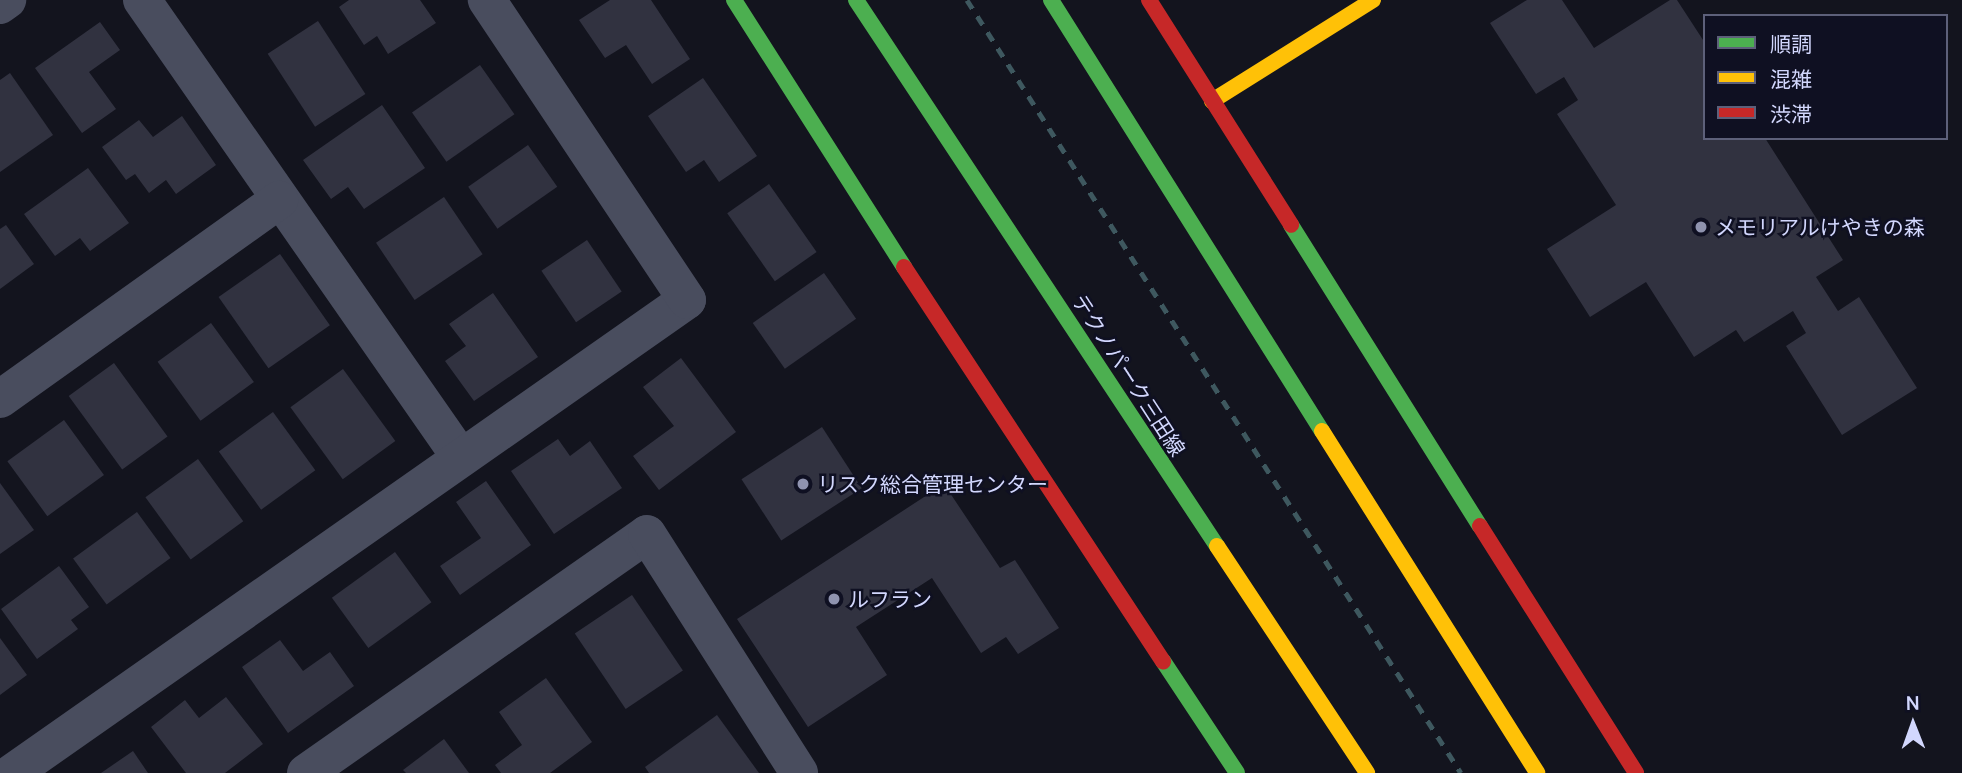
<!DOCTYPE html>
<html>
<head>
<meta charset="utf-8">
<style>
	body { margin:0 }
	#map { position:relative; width:1962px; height:773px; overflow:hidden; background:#13141e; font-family:Manrope,"Noto Sans JP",sans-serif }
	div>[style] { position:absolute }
	.building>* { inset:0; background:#313240; transform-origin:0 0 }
	.street>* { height:38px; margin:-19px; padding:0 19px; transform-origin:19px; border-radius:19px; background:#494d5e }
	.fast>* { height:16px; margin:-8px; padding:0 8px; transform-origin:8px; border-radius:8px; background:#4caf50 }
	.slow>* { height:16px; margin:-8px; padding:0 8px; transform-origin:8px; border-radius:8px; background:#ffc107 }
	.jam>* { height:16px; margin:-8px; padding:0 8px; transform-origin:8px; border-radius:8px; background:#c62828 }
	.rail>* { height:5px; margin-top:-2.5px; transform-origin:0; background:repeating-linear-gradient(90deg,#3e585f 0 10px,transparent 0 19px) }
	.dots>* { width:19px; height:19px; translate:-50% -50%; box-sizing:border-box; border:4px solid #0f1022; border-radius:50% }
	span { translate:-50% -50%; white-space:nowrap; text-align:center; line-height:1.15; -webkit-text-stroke:5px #0f1022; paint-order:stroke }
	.poi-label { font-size:21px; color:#d2d7fd }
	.left { translate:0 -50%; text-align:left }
	.street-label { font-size:21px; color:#d2d7fd }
	.legend { position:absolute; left:1703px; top:14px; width:245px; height:126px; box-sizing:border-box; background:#0f1022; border:2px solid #5d607a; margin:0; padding:9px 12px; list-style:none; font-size:21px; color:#d2d7fd }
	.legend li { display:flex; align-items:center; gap:14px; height:35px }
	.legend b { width:35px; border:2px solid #5d607a }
	.north { position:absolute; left:1878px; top:689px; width:70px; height:70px; -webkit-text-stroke:5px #0f1022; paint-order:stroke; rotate:359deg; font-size:19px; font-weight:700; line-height:28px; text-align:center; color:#d2d7fd }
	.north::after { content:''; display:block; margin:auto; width:24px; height:32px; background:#d2d7fd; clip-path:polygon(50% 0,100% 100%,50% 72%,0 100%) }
</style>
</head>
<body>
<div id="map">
	<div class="building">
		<i style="clip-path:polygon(349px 0,420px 0,436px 23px,388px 54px,377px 36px,364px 45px,339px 7px)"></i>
		<i style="clip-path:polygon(610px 0,651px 0,690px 59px,652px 84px,626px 45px,605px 58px,579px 20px)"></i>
		<i style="clip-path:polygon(1527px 0,1562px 0,1594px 48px,1670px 0,1677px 0,1705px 43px,1705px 138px,1765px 138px,1843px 260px,1816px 277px,1838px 311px,1859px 297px,1917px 388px,1842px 435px,1786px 346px,1806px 333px,1793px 311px,1744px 342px,1736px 330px,1694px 357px,1646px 282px,1590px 317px,1547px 249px,1616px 205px,1557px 114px,1578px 100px,1564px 77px,1536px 94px,1490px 23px)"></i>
		<i style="left:318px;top:21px;width:87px;height:60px;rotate:57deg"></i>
		<i style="clip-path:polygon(100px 22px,120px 50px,89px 72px,116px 109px,82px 133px,35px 68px)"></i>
		<i style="left:480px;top:65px;width:60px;height:83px;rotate:55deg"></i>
		<i style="clip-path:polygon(10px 73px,53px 135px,0 172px,0 80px)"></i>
		<i style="clip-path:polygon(703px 78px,757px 156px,719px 182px,704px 160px,686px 172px,648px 116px)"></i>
		<i style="clip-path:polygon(382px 105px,425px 168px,364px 209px,348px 187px,331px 199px,303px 160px)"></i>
		<i style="clip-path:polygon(182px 116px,216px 165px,176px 194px,166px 180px,149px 193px,135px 174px,126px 180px,102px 147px,139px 120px,153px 137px)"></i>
		<i style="left:528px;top:145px;width:51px;height:73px;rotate:55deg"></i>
		<i style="clip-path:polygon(88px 168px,129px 223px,90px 251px,80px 238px,55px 256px,24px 214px)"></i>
		<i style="left:769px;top:184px;width:83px;height:51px;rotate:55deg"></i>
		<i style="left:444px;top:197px;width:69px;height:82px;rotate:56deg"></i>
		<i style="clip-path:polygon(6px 225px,34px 264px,0 289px,0 229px)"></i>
		<i style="left:587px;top:240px;width:62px;height:55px;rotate:56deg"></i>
		<i style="left:280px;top:254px;width:87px;height:75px;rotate:55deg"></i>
		<i style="left:824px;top:273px;width:56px;height:87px;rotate:55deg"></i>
		<i style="clip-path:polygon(493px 293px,538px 357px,474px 401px,445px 361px,466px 346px,449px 324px)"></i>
		<i style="left:211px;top:323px;width:73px;height:66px;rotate:54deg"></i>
		<i style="clip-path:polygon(681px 358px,736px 432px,659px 490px,633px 456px,674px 426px,643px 387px)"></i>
		<i style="left:114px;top:363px;width:91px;height:56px;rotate:54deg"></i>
		<i style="left:343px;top:369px;width:89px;height:65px;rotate:54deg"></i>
		<i style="left:273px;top:412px;width:72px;height:67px;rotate:54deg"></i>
		<i style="left:64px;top:420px;width:68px;height:70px;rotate:54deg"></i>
		<i style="left:822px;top:427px;width:73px;height:96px;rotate:57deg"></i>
		<i style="clip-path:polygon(558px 439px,570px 456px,590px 441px,622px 488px,554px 534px,511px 471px)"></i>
		<i style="left:198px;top:459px;width:77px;height:65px;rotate:54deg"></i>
		<i style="clip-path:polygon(486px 481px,531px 545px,460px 595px,440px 566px,481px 538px,456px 502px)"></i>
		<i style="clip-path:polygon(0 483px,34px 530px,0 554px)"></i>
		<i style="clip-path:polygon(944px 484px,1000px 568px,1015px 560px,1059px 628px,1018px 654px,1006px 637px,981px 653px,932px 578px,856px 627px,887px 675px,808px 727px,737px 619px)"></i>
		<i style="left:137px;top:512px;width:57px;height:79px;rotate:54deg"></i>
		<i style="left:395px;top:552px;width:62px;height:78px;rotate:54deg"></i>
		<i style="clip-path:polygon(59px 566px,89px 607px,71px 620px,78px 629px,37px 659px,1px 609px)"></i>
		<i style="left:632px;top:595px;width:91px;height:69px;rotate:56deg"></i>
		<i style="clip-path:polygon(0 638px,27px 675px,0 695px)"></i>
		<i style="clip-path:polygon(280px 640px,303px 671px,330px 652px,354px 686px,288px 733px,242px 667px)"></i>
		<i style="clip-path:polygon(546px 678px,592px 742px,550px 773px,501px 773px,495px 765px,522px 745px,499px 712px)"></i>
		<i style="clip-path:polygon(226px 697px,263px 744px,225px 773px,186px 773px,151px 727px,185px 700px,199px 718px)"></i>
		<i style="clip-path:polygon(717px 715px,759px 773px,649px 773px,645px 767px)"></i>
		<i style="clip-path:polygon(444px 739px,469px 773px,406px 773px,403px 770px)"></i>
		<i style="clip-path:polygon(133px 751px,148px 773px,101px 773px)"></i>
	</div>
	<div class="street">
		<i style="left:142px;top:0;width:558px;rotate:55.14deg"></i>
		<i style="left:0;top:5px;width:9px;rotate:-36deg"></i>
		<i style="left:0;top:399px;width:343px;rotate:-35.5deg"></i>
		<i style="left:12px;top:773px;width:824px;rotate:-35.02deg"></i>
		<i style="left:687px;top:300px;width:361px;rotate:-123.7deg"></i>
		<i style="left:306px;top:773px;width:416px;rotate:-35deg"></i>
		<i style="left:647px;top:534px;width:283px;rotate:57.5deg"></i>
	</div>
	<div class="fast">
		<i style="left:734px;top:0;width:317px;rotate:57.5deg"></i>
		<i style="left:856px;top:0;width:655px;rotate:56.53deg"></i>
		<i style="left:1051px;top:0;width:509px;rotate:57.84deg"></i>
		<i style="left:1291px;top:225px;width:355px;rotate:57.9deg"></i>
		<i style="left:1163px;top:661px;width:134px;rotate:56.5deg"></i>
	</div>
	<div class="slow">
		<i style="left:1212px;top:101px;width:190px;rotate:-32.1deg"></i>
		<i style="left:1322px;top:431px;width:404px;rotate:57.8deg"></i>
		<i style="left:1217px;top:546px;width:272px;rotate:56.5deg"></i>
	</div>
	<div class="jam">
		<i style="left:1149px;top:0;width:266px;rotate:57.7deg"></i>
		<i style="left:904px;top:267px;width:472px;rotate:56.7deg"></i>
		<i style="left:1480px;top:526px;width:292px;rotate:57.7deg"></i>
	</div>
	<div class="rail">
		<i style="left:967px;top:0;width:917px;rotate:57.42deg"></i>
	</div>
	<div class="dots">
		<i style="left:1701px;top:227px;background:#8f93af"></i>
		<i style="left:803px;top:484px;background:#8f93af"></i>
		<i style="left:834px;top:599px;background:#8f93af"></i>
	</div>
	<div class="poi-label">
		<span class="left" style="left:1715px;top:227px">メモリアルけやきの森</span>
		<span class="left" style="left:817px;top:484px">リスク総合管理センター</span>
		<span class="left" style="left:848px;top:599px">ルフラン</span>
	</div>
	<div class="street-label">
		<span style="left:1129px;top:375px;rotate:57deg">テクノパーク三田線</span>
	</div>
	<ul class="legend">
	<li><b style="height:9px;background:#4caf50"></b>順調</li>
	<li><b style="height:9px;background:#ffc107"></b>混雑</li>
	<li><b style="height:9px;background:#c62828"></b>渋滞</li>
	</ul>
	<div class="north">N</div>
</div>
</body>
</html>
